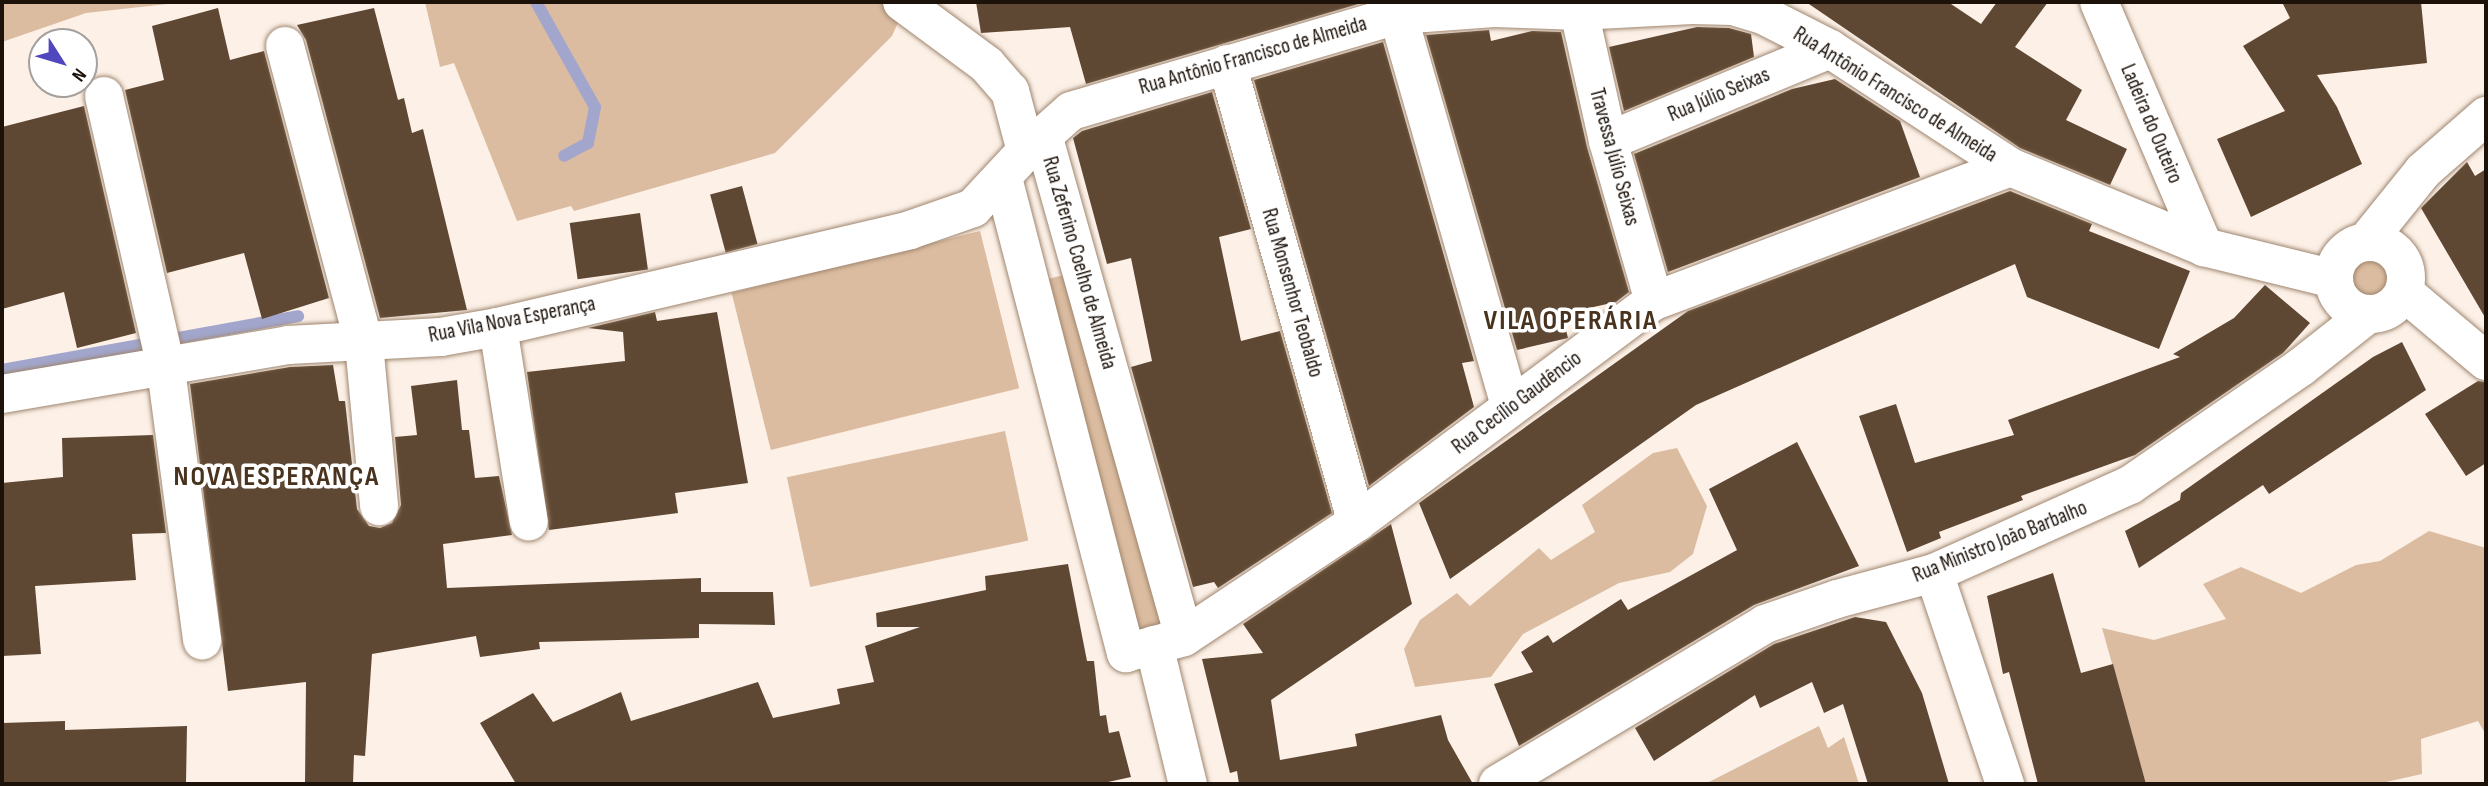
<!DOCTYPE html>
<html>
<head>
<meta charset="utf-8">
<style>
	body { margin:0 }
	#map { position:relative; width:2488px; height:786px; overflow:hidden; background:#fcf0e7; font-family:"Sofia Sans Condensed",sans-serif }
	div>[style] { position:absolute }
	.green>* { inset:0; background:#dbbca0; transform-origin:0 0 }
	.round { border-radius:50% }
	.stream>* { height:12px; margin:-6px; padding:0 6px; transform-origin:6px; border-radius:6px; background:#a2a6cd }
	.building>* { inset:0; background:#5f4833; transform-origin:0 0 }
	.roads { filter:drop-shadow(0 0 2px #9f866f) drop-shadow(0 0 2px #9f866f) }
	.minor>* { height:38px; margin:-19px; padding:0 19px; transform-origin:19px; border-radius:19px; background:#fff }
	.tertiary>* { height:38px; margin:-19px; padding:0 19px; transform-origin:19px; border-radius:19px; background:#fff }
	.tertiary>.ring { margin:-19px; padding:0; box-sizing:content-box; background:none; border:38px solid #fff; border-radius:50% }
	.secondary>* { height:38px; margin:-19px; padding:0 19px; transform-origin:19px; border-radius:19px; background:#fff }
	span { translate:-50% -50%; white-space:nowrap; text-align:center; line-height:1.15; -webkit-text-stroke:7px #fff; paint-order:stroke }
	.street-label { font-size:21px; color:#1c120a }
	.district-label { font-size:28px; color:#49331f; font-weight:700; letter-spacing:2px }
	.frame { position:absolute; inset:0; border:4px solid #1c120a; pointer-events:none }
	.north { position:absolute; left:28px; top:28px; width:70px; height:70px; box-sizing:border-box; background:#fff; border:2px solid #a4a09d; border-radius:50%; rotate:127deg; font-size:19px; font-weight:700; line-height:28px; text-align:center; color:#1c120a }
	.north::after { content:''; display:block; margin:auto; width:24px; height:32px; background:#5047be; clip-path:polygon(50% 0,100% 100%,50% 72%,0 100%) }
</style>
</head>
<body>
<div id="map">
	<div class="green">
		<i style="clip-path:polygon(2px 2px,186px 2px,86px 13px,2px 42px)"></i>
		<i style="clip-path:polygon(425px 2px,907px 2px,892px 36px,775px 153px,574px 211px,571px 206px,517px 221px,454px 63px,440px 67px)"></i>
		<i style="left:980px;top:231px;width:162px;height:256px;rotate:76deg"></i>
		<i class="round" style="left:2344px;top:252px;width:54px;height:54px"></i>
		<i style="left:1092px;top:268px;width:373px;height:59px;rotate:76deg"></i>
		<i style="left:1005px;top:431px;width:112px;height:223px;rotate:78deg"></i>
		<i style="clip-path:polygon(1677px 448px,1707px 506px,1693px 554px,1670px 572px,1619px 583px,1523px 634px,1491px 677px,1415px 687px,1404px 649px,1420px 620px,1457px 593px,1470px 606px,1539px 548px,1551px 560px,1595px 532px,1582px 505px,1653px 453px)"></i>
		<i style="clip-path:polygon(2429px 531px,2486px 548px,2486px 735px,2478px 721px,2421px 739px,2422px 774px,2377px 784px,2146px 784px,2102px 628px,2154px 640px,2226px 619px,2203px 584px,2241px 567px,2301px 593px,2356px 565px,2380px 561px)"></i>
		<i style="clip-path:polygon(1819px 726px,1828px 748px,1844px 737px,1859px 784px,1705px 784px)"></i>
	</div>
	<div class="stream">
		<i style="left:536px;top:2px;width:120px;rotate:60.7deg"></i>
		<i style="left:595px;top:107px;width:37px;rotate:101deg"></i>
		<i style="left:588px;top:143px;width:27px;rotate:152deg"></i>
		<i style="left:2px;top:370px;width:301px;rotate:-10.3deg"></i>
	</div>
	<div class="building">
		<i style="clip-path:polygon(976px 2px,1365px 2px,1086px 84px,1070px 27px,981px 33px)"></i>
		<i style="clip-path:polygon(1806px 2px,1948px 2px,1981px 24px,1997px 2px,2048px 2px,2015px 47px,2082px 90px,2066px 120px,2127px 149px,2110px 185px,2020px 148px)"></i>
		<i style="clip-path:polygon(2282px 2px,2421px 2px,2427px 63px,2317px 75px,2337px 107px,2362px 164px,2251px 217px,2217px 139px,2285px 111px,2243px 46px,2290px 18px)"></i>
		<i style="clip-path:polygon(218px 8px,230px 60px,264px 51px,329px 298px,262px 319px,244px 253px,167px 273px,125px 90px,164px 80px,152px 26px)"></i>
		<i style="clip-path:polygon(374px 8px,398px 100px,404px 98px,412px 133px,423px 129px,467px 310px,380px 318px,306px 40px,297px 25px)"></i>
		<i style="clip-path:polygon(1697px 27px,1729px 28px,1751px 34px,1754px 57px,1624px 111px,1609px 47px)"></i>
		<i style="clip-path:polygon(1489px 30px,1491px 41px,1532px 31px,1561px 32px,1587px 147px,1629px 292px,1616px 302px,1562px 314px,1568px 338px,1517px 350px,1426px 35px)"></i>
		<i style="clip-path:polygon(1383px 42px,1474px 361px,1462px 363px,1474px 407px,1369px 486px,1254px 80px)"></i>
		<i style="clip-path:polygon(1835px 79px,1900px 121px,1920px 177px,1668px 272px,1634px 154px,1792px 89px)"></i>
		<i style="clip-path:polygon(1212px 92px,1251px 229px,1219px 237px,1241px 341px,1280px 331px,1332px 513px,1218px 588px,1214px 582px,1193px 587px,1131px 367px,1152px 361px,1131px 258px,1107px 264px,1073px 138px,1082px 131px)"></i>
		<i style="clip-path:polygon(84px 106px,136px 333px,77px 348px,64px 292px,2px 309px,2px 127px)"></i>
		<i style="clip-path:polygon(2467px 162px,2475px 176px,2486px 169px,2486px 319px,2421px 208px)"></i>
		<i style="left:742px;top:186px;width:60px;height:33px;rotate:75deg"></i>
		<i style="clip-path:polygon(2010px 191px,2092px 224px,2089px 231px,2190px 271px,2159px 349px,2027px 297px,2015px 264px,1696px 405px,1450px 579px,1419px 503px,1688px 311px)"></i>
		<i style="left:640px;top:213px;width:57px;height:71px;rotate:82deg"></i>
		<i style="clip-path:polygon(2265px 285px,2310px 323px,2283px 353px,2135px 455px,2021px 496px,2023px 500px,1939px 532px,1941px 538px,1907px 552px,1859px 416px,1896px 404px,1915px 463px,2014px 435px,2008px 420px,2180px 357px,2173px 354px,2234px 318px)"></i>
		<i style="clip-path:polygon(655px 312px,657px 321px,717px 312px,748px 483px,675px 493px,678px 513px,549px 530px,527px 372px,625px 361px,623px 332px,588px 328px)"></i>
		<i style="clip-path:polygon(2402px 342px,2426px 390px,2269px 494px,2263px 485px,2139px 568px,2125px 531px,2180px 500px,2181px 493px,2373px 357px)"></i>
		<i style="clip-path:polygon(333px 365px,339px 401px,345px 401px,357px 509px,369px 526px,380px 528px,392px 523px,401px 505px,395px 437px,417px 435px,411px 386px,457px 380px,462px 430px,469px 430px,475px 478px,499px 476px,512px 535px,443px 544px,447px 588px,701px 578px,701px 592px,773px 592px,775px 625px,699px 624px,699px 638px,539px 642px,540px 649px,480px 657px,476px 636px,372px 654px,365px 756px,354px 755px,353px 784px,305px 784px,306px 682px,228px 691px,190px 384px,290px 367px)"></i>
		<i style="clip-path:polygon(2478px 381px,2486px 382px,2486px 463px,2466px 476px,2425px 414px)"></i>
		<i style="clip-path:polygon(153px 435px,166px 533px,132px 534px,136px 580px,35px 586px,41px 654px,2px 656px,2px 483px,63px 477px,62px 438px)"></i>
		<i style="clip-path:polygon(1797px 442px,1859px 566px,1754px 605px,1519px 746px,1494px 684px,1533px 672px,1521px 652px,1548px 635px,1553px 643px,1621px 599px,1628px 610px,1737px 550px,1709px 489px)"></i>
		<i style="clip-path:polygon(1391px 524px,1412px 604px,1271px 700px,1280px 760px,1357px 746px,1355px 734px,1441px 715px,1448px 740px,1473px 784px,1239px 784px,1237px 771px,1230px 773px,1202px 659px,1263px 653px,1243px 624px)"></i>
		<i style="clip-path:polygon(1068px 564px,1087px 661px,1094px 661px,1100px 716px,1106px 715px,1109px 733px,1119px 731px,1131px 777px,1099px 784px,516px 784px,480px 723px,533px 693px,553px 722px,621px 692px,631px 721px,758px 682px,773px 718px,840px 704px,837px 689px,874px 682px,865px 646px,920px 627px,877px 627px,876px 613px,986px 590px,985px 576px)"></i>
		<i style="clip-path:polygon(2053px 573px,2081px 673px,2113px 664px,2146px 784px,2038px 784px,2009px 672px,2003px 674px,1987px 596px)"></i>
		<i style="clip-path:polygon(1855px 617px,1886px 622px,1922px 693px,1949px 784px,1868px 784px,1843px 704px,1824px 713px,1812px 682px,1760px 708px,1755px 695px,1654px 761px,1635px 728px,1774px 644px)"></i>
		<i style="clip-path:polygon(65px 721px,65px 730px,187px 726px,186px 784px,2px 784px,2px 723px)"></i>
	</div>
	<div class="roads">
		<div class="minor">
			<i style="left:902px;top:2px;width:106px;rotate:36.5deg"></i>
			<i style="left:987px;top:65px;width:35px;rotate:49deg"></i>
			<i style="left:1010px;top:91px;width:62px;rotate:75.1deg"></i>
			<i style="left:2099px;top:2px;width:267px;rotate:66.8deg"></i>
			<i style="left:1579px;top:11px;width:133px;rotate:77.4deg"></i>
			<i style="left:1608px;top:141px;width:166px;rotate:74deg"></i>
			<i style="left:1398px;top:15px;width:407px;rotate:74deg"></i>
			<i style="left:285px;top:46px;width:307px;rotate:75.1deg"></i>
			<i style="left:364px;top:343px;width:164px;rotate:84.7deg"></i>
			<i style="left:1227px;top:64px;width:476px;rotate:74.2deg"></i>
			<i style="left:104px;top:96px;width:273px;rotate:77.1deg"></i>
			<i style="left:165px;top:362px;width:281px;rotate:82.4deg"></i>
			<i style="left:1043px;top:135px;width:521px;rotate:74.31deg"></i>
			<i style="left:1608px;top:141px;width:240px;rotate:-22.5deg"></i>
			<i style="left:1003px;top:178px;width:491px;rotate:75.5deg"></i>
			<i style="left:1126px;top:653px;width:60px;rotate:-15.4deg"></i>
			<i style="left:1184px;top:637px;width:208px;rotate:-33.6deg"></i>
			<i style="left:1357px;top:522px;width:370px;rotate:-36.7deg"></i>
			<i style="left:1654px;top:301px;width:380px;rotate:-20.6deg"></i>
			<i style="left:2366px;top:242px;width:91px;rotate:-51.2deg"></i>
			<i style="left:2423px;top:171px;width:84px;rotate:-41.1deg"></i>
			<i style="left:2404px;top:292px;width:107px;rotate:40.1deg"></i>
			<i style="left:498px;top:327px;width:197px;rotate:81deg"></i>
			<i style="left:2px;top:394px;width:290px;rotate:-9.7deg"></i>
			<i style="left:288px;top:345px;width:153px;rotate:-3deg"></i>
			<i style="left:441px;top:337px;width:58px;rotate:-10deg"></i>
			<i style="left:498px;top:327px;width:423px;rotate:-13.2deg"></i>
			<i style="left:910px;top:230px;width:67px;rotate:-19.2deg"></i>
			<i style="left:973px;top:208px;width:78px;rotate:-47.1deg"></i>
			<i style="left:1026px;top:151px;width:60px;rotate:-41.6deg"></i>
			<i style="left:1071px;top:111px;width:341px;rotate:-16.4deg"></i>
			<i style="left:1398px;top:15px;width:96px;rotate:-4.2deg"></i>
			<i style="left:1494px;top:8px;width:85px;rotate:2deg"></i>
			<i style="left:1579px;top:11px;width:113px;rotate:-3deg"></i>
			<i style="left:1692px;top:5px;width:41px;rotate:1.4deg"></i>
			<i style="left:1733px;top:6px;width:34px;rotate:17deg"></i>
			<i style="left:1765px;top:16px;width:73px;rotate:26.9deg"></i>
			<i style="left:1830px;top:49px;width:215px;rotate:33.2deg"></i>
			<i style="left:2010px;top:167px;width:210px;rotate:22.4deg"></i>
			<i style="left:2204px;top:247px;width:134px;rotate:13.8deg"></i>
			<i style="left:1154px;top:645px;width:143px;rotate:76.3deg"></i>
		</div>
		<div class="tertiary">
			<i class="ring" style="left:2334px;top:242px;width:34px;height:34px"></i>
			<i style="left:1934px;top:573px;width:215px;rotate:-24.2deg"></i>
			<i style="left:2130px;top:485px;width:208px;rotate:-34.6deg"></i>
			<i style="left:2301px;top:367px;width:85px;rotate:-38.3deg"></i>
		</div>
		<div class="secondary">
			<i style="left:1498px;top:784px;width:311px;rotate:-30.9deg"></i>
			<i style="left:1765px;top:624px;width:76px;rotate:-19.1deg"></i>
			<i style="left:1837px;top:599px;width:100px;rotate:-15deg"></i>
			<i style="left:1934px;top:573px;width:223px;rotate:71.4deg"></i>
		</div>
	</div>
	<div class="street-label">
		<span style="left:1253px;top:56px;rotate:-16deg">Rua Antônio Francisco de Almeida</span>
		<span style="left:1719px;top:95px;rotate:-23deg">Rua Júlio Seixas</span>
		<span style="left:1895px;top:95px;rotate:32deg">Rua Antônio Francisco de Almeida</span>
		<span style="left:2151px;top:124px;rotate:67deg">Ladeira do Outeiro</span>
		<span style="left:1614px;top:157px;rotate:75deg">Travessa Júlio Seixas</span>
		<span style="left:1079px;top:263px;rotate:74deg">Rua Zeferino Coelho de Almeida</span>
		<span style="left:1292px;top:293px;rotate:74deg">Rua Monsenhor Teobaldo</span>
		<span style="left:512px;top:320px;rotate:-11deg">Rua Vila Nova Esperança</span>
		<span style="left:1517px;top:403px;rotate:-37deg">Rua Cecílio Gaudêncio</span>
		<span style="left:2000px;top:542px;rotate:-22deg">Rua Ministro João Barbalho</span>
	</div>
	<div class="district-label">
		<span style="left:1571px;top:321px">VILA OPERÁRIA</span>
		<span style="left:277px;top:477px">NOVA ESPERANÇA</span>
	</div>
	<div class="frame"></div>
	<div class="north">N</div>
</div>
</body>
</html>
